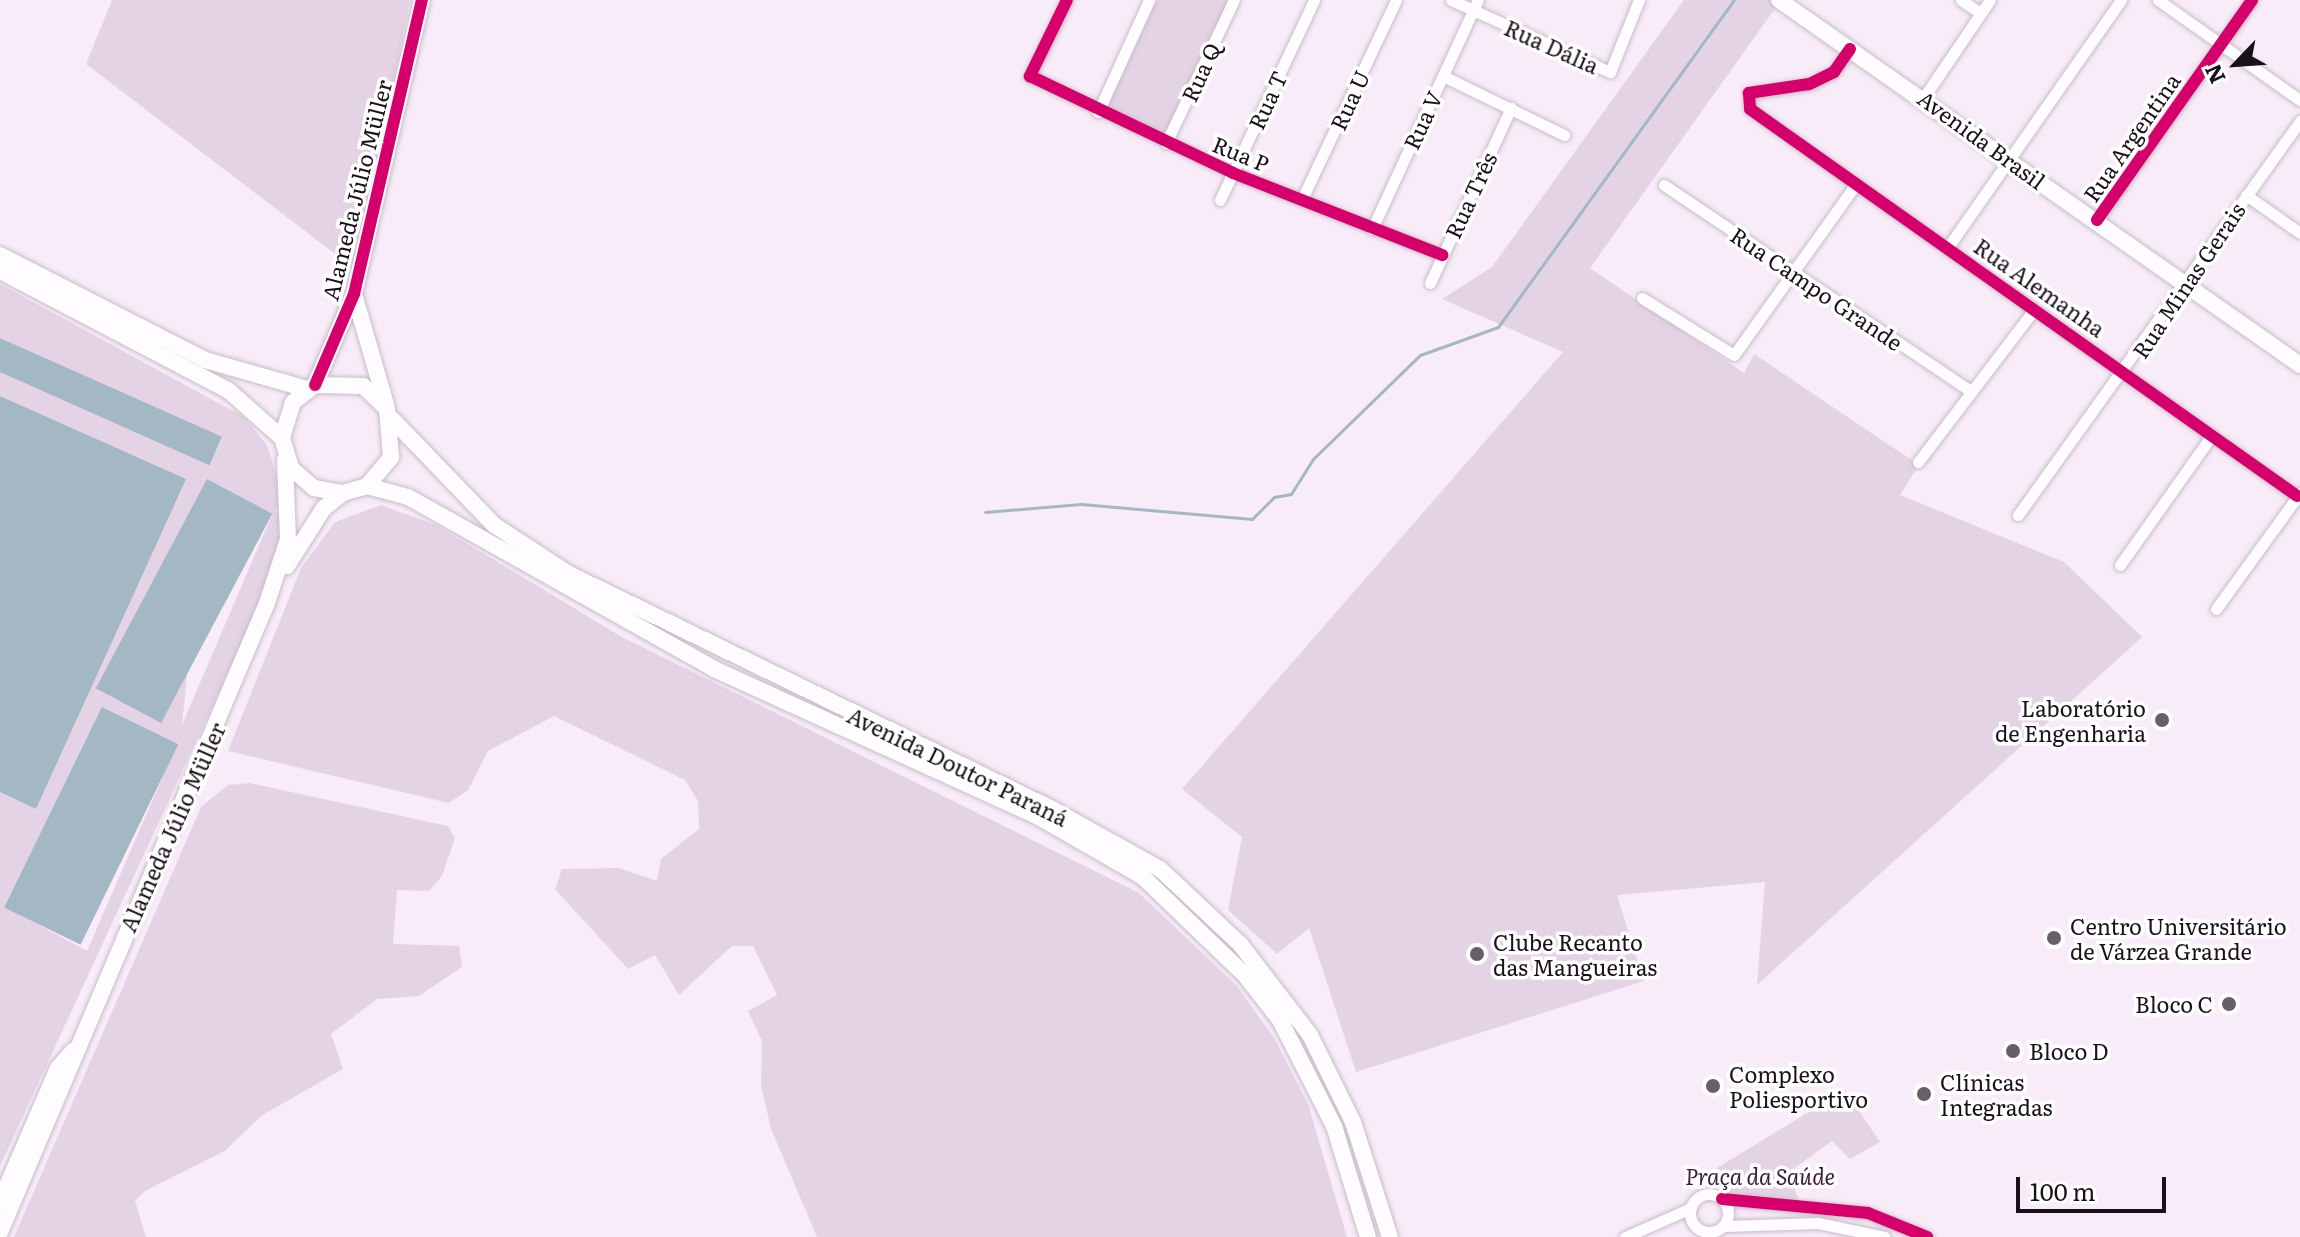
<!DOCTYPE html>
<html>
<head>
<meta charset="utf-8">
<style>
	body { margin:0 }
	#map { position:relative; width:2300px; height:1237px; overflow:hidden; background:#f8ecf8; font-family:Literata,serif }
	div>[style] { position:absolute }
	.green>* { inset:0; background:#e4d3e4 }
	.water>* { inset:0; background:#a3b8c4; transform-origin:0 0 }
	.stream>* { height:3px; margin:-1.5px; padding:0 1.5px; transform-origin:1.5px; border-radius:1.5px; background:#a3b8c4 }
	.roads { filter:drop-shadow(0 0 2px #c6bdc7) drop-shadow(0 0 2px #c6bdc7) }
	.street>* { height:11px; margin:-5.5px; padding:0 5.5px; transform-origin:5.5px; border-radius:5.5px; background:#fefcfe }
	.street>.ring { margin:-5.5px; padding:0; box-sizing:content-box; background:none; border:11px solid #fefcfe; border-radius:50% }
	.secondary>* { height:16px; margin:-8px; padding:0 8px; transform-origin:8px; border-radius:8px; background:#fefcfe }
	.cycleway>* { height:12px; margin:-6px; padding:0 6px; transform-origin:6px; border-radius:6px; background:#d6006c }
	.dots>* { width:22px; height:22px; translate:-50% -50%; box-sizing:border-box; border:4px solid #fff; border-radius:50% }
	span { translate:-50% -50%; white-space:nowrap; text-align:center; line-height:1.15; -webkit-text-stroke:7px #fff; paint-order:stroke }
	.street-label { font-size:22px; color:#1a121a }
	.poi-label { font-size:22px; color:#1a121a }
	.right { translate:-100% -50%; text-align:right }
	.left { translate:0 -50%; text-align:left }
	.park-label { font-size:22px; color:#3c1c3e; font-style:italic }
	.north { position:absolute; left:2196px; top:24px; width:80px; height:80px; -webkit-text-stroke:6px #fff; paint-order:stroke; rotate:245deg; font-size:22px; font-weight:700; line-height:32px; text-align:center; color:#1a121a }
	.north::after { content:''; display:block; margin:auto; width:28px; height:36px; background:#1a121a; clip-path:polygon(50% 0,100% 100%,50% 72%,0 100%) }
	.scale { position:absolute; left:2016px; top:1177px; width:150px; height:36px; box-sizing:border-box; border:4px solid #1a121a; border-top:0; padding-left:10px; font-size:24px; line-height:28px; white-space:nowrap; color:#1a121a; -webkit-text-stroke:6px #fff; paint-order:stroke }
</style>
</head>
<body>
<div id="map">
	<div class="green">
		<i style="clip-path:polygon(112px 0,410px 0,355px 269px,86px 64px)"></i>
		<i style="clip-path:polygon(1157px 0,1230px 0,1165px 140px,1105px 112px)"></i>
		<i style="clip-path:polygon(1684px 0,1781px 0,1590px 268px,1744px 373px,1754px 354px,1919px 465px,1900px 495px,2064px 562px,2142px 637px,1757px 985px,1765px 882px,1617px 895px,1644px 981px,1356px 1072px,1309px 928px,1277px 954px,1228px 910px,1242px 837px,1182px 789px,1563px 352px,1442px 299px,1492px 267px)"></i>
		<i style="clip-path:polygon(evenodd,0 284px,244px 417px,267px 445px,285px 503px,274px 512px,283px 511px,279px 552px,255px 614px,0 1166px,0 792px,36px 809px,185px 479px,0 396px,0 369px,210px 463px,222px 438px,0 338px,0 284px,207px 479px,272px 515px,182px 725px,207px 479px,0 284px,102px 707px,177px 744px,87px 951px,17px 913px,102px 707px)"></i>
		<i style="clip-path:polygon(381px 505px,436px 525px,622px 637px,1139px 893px,1237px 986px,1274px 1038px,1308px 1104px,1347px 1237px,817px 1237px,771px 1129px,761px 1085px,762px 1041px,748px 1011px,777px 995px,753px 946px,732px 946px,679px 995px,655px 955px,628px 969px,555px 889px,562px 869px,619px 868px,657px 881px,661px 859px,699px 829px,698px 801px,685px 780px,554px 716px,488px 751px,468px 790px,449px 803px,228px 751px,301px 568px,335px 522px)"></i>
		<i style="clip-path:polygon(249px 783px,448px 826px,455px 838px,442px 876px,429px 891px,397px 890px,393px 944px,459px 946px,462px 967px,419px 996px,377px 999px,331px 1034px,343px 1069px,261px 1116px,225px 1151px,145px 1191px,135px 1201px,146px 1237px,14px 1237px,201px 807px,228px 785px)"></i>
		<i style="clip-path:polygon(1845px 1090px,1880px 1142px,1850px 1159px,1832px 1141px,1789px 1172px,1801px 1207px,1731px 1196px,1713px 1183px,1717px 1168px)"></i>
	</div>
	<div class="water">
		<i style="left:0;top:338px;width:243px;height:31px;rotate:24deg"></i>
		<i style="clip-path:polygon(0 396px,186px 479px,36px 809px,0 792px)"></i>
		<i style="left:207px;top:479px;width:74px;height:237px;rotate:28deg"></i>
		<i style="left:102px;top:707px;width:85px;height:223px;rotate:26deg"></i>
	</div>
	<div class="stream">
		<i style="left:985px;top:512px;width:96px;rotate:-4.8deg"></i>
		<i style="left:1081px;top:504px;width:172px;rotate:5deg"></i>
		<i style="left:1252px;top:519px;width:31px;rotate:-45deg"></i>
		<i style="left:1274px;top:497px;width:17px;rotate:-10deg"></i>
		<i style="left:1291px;top:494px;width:41px;rotate:-57.8deg"></i>
		<i style="left:1313px;top:459px;width:149px;rotate:-44.2deg"></i>
		<i style="left:1420px;top:355px;width:83px;rotate:-19.7deg"></i>
		<i style="left:1498px;top:327px;width:403px;rotate:-54.2deg"></i>
	</div>
	<div class="roads">
		<div class="street">
			<i style="left:1067px;top:0;width:85px;rotate:116deg"></i>
			<i style="left:1030px;top:76px;width:225px;rotate:25.5deg"></i>
			<i style="left:1233px;top:173px;width:225px;rotate:21.4deg"></i>
			<i style="left:1451px;top:0;width:175px;rotate:24.4deg"></i>
			<i style="left:1610px;top:72px;width:78px;rotate:-68.1deg"></i>
			<i style="left:1961px;top:0;width:23px;rotate:34deg"></i>
			<i style="left:2158px;top:0;width:174px;rotate:35.2deg"></i>
			<i style="left:1850px;top:49px;width:28px;rotate:125deg"></i>
			<i style="left:1834px;top:72px;width:28px;rotate:154deg"></i>
			<i style="left:1809px;top:84px;width:61px;rotate:171.5deg"></i>
			<i style="left:1749px;top:93px;width:16px;rotate:86deg"></i>
			<i style="left:1750px;top:109px;width:670px;rotate:35.28deg"></i>
			<i style="left:1443px;top:76px;width:135px;rotate:26deg"></i>
			<i style="left:1924px;top:97px;width:117px;rotate:-55.8deg"></i>
			<i style="left:1098px;top:112px;width:123px;rotate:-65.5deg"></i>
			<i style="left:1166px;top:143px;width:158px;rotate:-64.6deg"></i>
			<i style="left:1664px;top:185px;width:370px;rotate:33.9deg"></i>
			<i style="left:2246px;top:195px;width:66px;rotate:35.1deg"></i>
			<i style="left:1302px;top:199px;width:220px;rotate:-64.7deg"></i>
			<i style="left:1220px;top:200px;width:221px;rotate:-64.8deg"></i>
			<i style="left:2097px;top:220px;width:269px;rotate:-54.8deg"></i>
			<i style="left:1372px;top:229px;width:252px;rotate:-65.2deg"></i>
			<i style="left:1948px;top:247px;width:302px;rotate:-55deg"></i>
			<i style="left:1430px;top:283px;width:193px;rotate:-65.2deg"></i>
			<i style="left:1642px;top:298px;width:108px;rotate:31.8deg"></i>
			<i style="left:1734px;top:355px;width:210px;rotate:-54.5deg"></i>
			<i style="left:1918px;top:462px;width:191px;rotate:-52.7deg"></i>
			<i style="left:2018px;top:515px;width:485px;rotate:-54.4deg"></i>
			<i style="left:2120px;top:565px;width:159px;rotate:-54.7deg"></i>
			<i style="left:2216px;top:609px;width:143px;rotate:-54.1deg"></i>
			<i class="ring" style="left:1690px;top:1194px;width:27px;height:27px"></i>
			<i style="left:1722px;top:1199px;width:147px;rotate:5.5deg"></i>
			<i style="left:1868px;top:1213px;width:64px;rotate:22.1deg"></i>
			<i style="left:1724px;top:1226px;width:94px;rotate:-1.8deg"></i>
			<i style="left:1818px;top:1223px;width:68px;rotate:11.8deg"></i>
			<i style="left:1625px;top:1237px;width:72px;rotate:-23.7deg"></i>
		</div>
		<div class="secondary">
			<i style="left:1779px;top:0;width:636px;rotate:35.01deg"></i>
			<i style="left:0;top:255px;width:230px;rotate:27.1deg"></i>
			<i style="left:205px;top:360px;width:106px;rotate:15.9deg"></i>
			<i style="left:0;top:271px;width:257px;rotate:27.6deg"></i>
			<i style="left:228px;top:390px;width:72px;rotate:41.6deg"></i>
			<i style="left:354px;top:294px;width:115px;rotate:73.8deg"></i>
			<i style="left:315px;top:385px;width:99px;rotate:-66.8deg"></i>
			<i style="left:354px;top:294px;width:302px;rotate:-77deg"></i>
			<i style="left:392px;top:419px;width:147px;rotate:46.1deg"></i>
			<i style="left:494px;top:525px;width:90px;rotate:33.2deg"></i>
			<i style="left:569px;top:574px;width:537px;rotate:25.94deg"></i>
			<i style="left:1052px;top:809px;width:124px;rotate:29.1deg"></i>
			<i style="left:1160px;top:869px;width:110px;rotate:43.2deg"></i>
			<i style="left:1240px;top:944px;width:115px;rotate:52.4deg"></i>
			<i style="left:1310px;top:1035px;width:97px;rotate:63.7deg"></i>
			<i style="left:1353px;top:1122px;width:121px;rotate:72.2deg"></i>
			<i style="left:367px;top:486px;width:38px;rotate:-50deg"></i>
			<i style="left:391px;top:457px;width:48px;rotate:-94.8deg"></i>
			<i style="left:387px;top:409px;width:33px;rotate:-136deg"></i>
			<i style="left:363px;top:386px;width:48px;rotate:-178.8deg"></i>
			<i style="left:315px;top:385px;width:28px;rotate:142deg"></i>
			<i style="left:293px;top:402px;width:38px;rotate:107deg"></i>
			<i style="left:282px;top:438px;width:31px;rotate:73deg"></i>
			<i style="left:291px;top:468px;width:30px;rotate:41deg"></i>
			<i style="left:314px;top:488px;width:29px;rotate:10deg"></i>
			<i style="left:343px;top:493px;width:25px;rotate:-16deg"></i>
			<i style="left:367px;top:486px;width:42px;rotate:15deg"></i>
			<i style="left:408px;top:497px;width:351px;rotate:29.3deg"></i>
			<i style="left:714px;top:669px;width:355px;rotate:24.5deg"></i>
			<i style="left:1037px;top:816px;width:122px;rotate:29.9deg"></i>
			<i style="left:1143px;top:877px;width:141px;rotate:43.9deg"></i>
			<i style="left:1245px;top:975px;width:57px;rotate:52.1deg"></i>
			<i style="left:1280px;top:1020px;width:119px;rotate:63deg"></i>
			<i style="left:1334px;top:1126px;width:116px;rotate:73deg"></i>
			<i style="left:287px;top:566px;width:69px;rotate:-57.5deg"></i>
			<i style="left:324px;top:508px;width:24px;rotate:-38deg"></i>
			<i style="left:0;top:1202px;width:146px;rotate:-66.6deg"></i>
			<i style="left:58px;top:1068px;width:23px;rotate:-49deg"></i>
			<i style="left:0;top:1232px;width:683px;rotate:-67deg"></i>
			<i style="left:267px;top:603px;width:67px;rotate:-71.8deg"></i>
			<i style="left:288px;top:539px;width:79px;rotate:-92.2deg"></i>
		</div>
	</div>
	<div class="cycleway">
		<i style="left:1067px;top:0;width:85px;rotate:116deg"></i>
		<i style="left:1030px;top:76px;width:225px;rotate:25.5deg"></i>
		<i style="left:1233px;top:173px;width:225px;rotate:21.4deg"></i>
		<i style="left:1850px;top:49px;width:28px;rotate:125deg"></i>
		<i style="left:1834px;top:72px;width:28px;rotate:154deg"></i>
		<i style="left:1809px;top:84px;width:61px;rotate:171.5deg"></i>
		<i style="left:1749px;top:93px;width:16px;rotate:86deg"></i>
		<i style="left:1750px;top:109px;width:670px;rotate:35.28deg"></i>
		<i style="left:2097px;top:220px;width:269px;rotate:-54.8deg"></i>
		<i style="left:315px;top:385px;width:99px;rotate:-66.8deg"></i>
		<i style="left:354px;top:294px;width:302px;rotate:-77deg"></i>
		<i style="left:1722px;top:1199px;width:147px;rotate:5.5deg"></i>
		<i style="left:1868px;top:1213px;width:64px;rotate:22.1deg"></i>
	</div>
	<div class="dots">
		<i style="left:2162px;top:720px;background:#685e68"></i>
		<i style="left:2054px;top:938px;background:#685e68"></i>
		<i style="left:1477px;top:954px;background:#685e68"></i>
		<i style="left:2229px;top:1004px;background:#685e68"></i>
		<i style="left:2013px;top:1051px;background:#685e68"></i>
		<i style="left:1713px;top:1086px;background:#685e68"></i>
		<i style="left:1924px;top:1094px;background:#685e68"></i>
	</div>
	<div class="street-label">
		<span style="left:1552px;top:46px;rotate:24deg">Rua Dália</span>
		<span style="left:1200px;top:72px;rotate:-65deg">Rua Q</span>
		<span style="left:1267px;top:100px;rotate:-65deg">Rua T</span>
		<span style="left:1349px;top:100px;rotate:-65deg">Rua U</span>
		<span style="left:1422px;top:120px;rotate:-65deg">Rua V</span>
		<span style="left:2131px;top:137px;rotate:-55deg">Rua Argentina</span>
		<span style="left:1982px;top:139px;rotate:36deg">Avenida Brasil</span>
		<span style="left:1241px;top:153px;rotate:22deg">Rua P</span>
		<span style="left:356px;top:190px;rotate:-76deg">Alameda Júlio Müller</span>
		<span style="left:1470px;top:195px;rotate:-65deg">Rua Três</span>
		<span style="left:2188px;top:280px;rotate:-56deg">Rua Minas Gerais</span>
		<span style="left:2040px;top:287px;rotate:35deg">Rua Alemanha</span>
		<span style="left:1817px;top:288px;rotate:34deg">Rua Campo Grande</span>
		<span style="left:958px;top:766px;rotate:26deg">Avenida Doutor Paraná</span>
		<span style="left:172px;top:827px;rotate:-66deg">Alameda Júlio Müller</span>
	</div>
	<div class="poi-label">
		<span class="right" style="left:2146px;top:720px">Laboratório<br>de Engenharia</span>
		<span class="left" style="left:2070px;top:938px">Centro Universitário<br>de Várzea Grande</span>
		<span class="left" style="left:1493px;top:954px">Clube Recanto<br>das Mangueiras</span>
		<span class="right" style="left:2213px;top:1004px">Bloco C</span>
		<span class="left" style="left:2029px;top:1051px">Bloco D</span>
		<span class="left" style="left:1729px;top:1086px">Complexo<br>Poliesportivo</span>
		<span class="left" style="left:1940px;top:1094px">Clínicas<br>Integradas</span>
	</div>
	<div class="park-label">
		<span style="left:1760px;top:1176px">Praça da Saúde</span>
	</div>
	<div class="north">N</div>
	<div class="scale">100 m</div>
</div>
</body>
</html>
